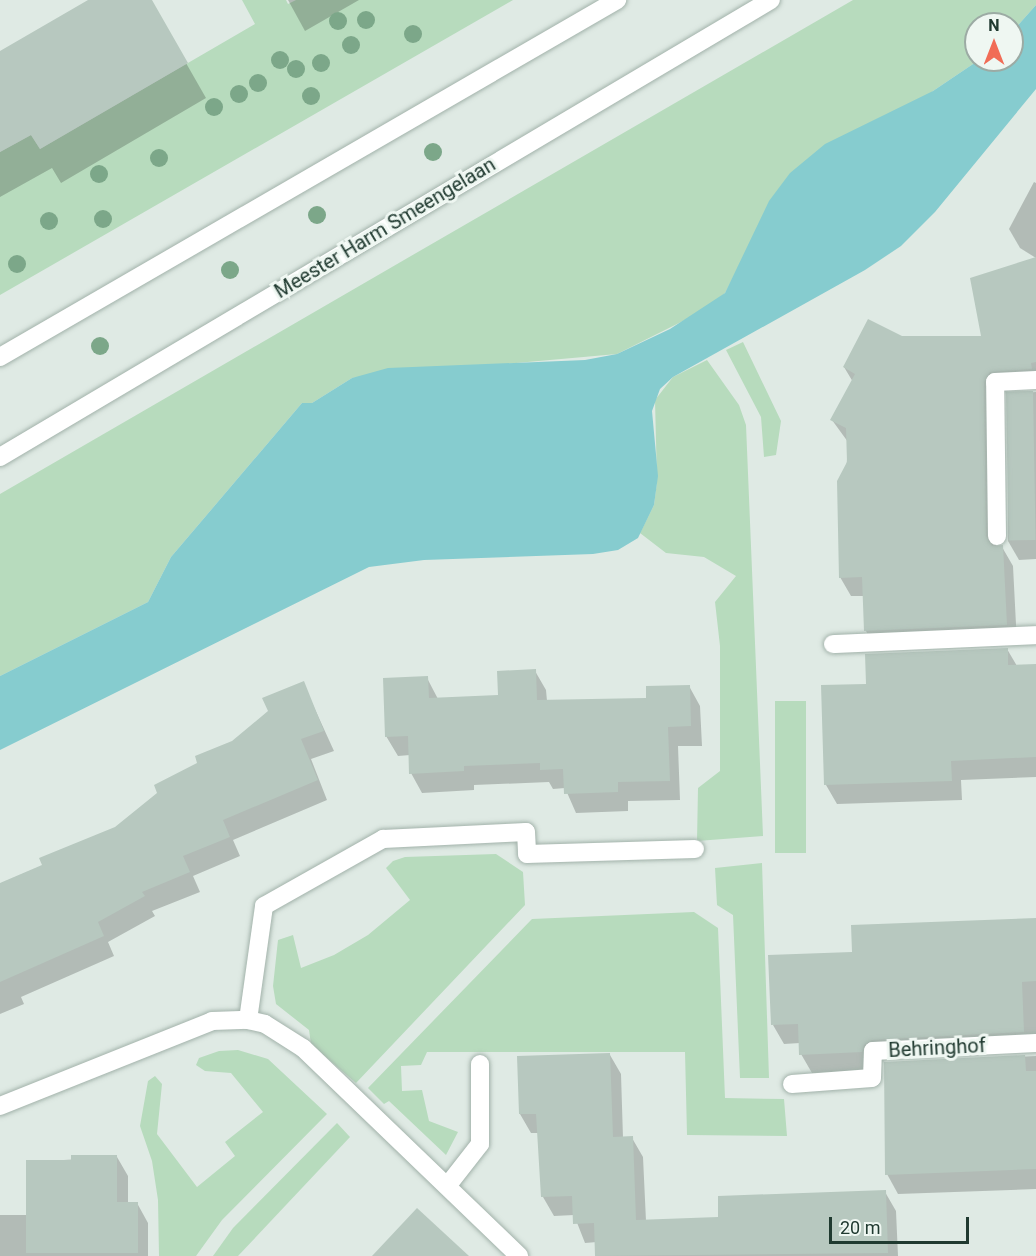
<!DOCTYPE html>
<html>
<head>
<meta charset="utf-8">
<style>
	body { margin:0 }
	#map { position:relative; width:1036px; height:1256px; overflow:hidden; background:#dfeae4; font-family:Roboto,sans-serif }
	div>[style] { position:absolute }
	.green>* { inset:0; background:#b7dbbd; transform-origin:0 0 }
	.water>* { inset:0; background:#86cccf }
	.shadow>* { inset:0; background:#0003 }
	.building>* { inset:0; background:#b7c8bf; transform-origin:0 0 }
	.roads { filter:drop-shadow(0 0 2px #a2b2aa) drop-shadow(0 0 2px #a2b2aa) }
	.street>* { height:18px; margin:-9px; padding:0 9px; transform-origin:9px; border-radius:9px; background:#fff }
	.secondary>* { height:18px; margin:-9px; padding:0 9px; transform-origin:9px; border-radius:9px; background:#fff }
	.trees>* { width:18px; height:18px; margin:-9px; border-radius:50%; background:#7ca789 }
	span { translate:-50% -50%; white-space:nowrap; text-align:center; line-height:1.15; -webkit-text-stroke:6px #eff7f2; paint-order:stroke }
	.street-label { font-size:20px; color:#203a30 }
	.north { position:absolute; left:964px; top:12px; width:60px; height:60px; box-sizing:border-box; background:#eff7f2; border:2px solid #9caba4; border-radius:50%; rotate:0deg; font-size:16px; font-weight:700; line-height:24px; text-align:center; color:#203a30 }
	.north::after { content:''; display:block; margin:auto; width:21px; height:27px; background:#f16c56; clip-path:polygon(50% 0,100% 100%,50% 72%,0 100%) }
	.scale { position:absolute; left:829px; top:1217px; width:140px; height:27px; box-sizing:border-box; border:3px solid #203a30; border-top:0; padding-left:8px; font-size:18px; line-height:21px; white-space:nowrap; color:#203a30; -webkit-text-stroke:4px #eff7f2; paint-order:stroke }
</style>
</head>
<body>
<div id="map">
	<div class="green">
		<i style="clip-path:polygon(242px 0,286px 0,288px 4px,296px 0,513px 0,0 295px,0 152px,31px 135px,40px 149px,255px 24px)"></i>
		<i style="clip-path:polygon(853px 0,1036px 0,1036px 5px,1012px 32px,1012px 24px,976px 24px,979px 60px,933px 91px,741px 262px,725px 293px,705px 310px,617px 354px,352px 378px,312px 403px,302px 403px,171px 557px,148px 602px,0 676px,0 494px)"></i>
		<i style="clip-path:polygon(743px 342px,781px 421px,776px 455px,764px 457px,761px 417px,726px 350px)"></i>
		<i style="clip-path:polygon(707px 360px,739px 405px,746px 425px,763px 836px,697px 841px,698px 788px,720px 771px,720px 646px,715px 602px,736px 576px,704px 557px,666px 553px,640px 533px,654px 505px,657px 482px,655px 400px,673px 377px)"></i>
		<i style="left:806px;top:701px;width:152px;height:31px;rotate:90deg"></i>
		<i style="clip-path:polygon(496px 854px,523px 872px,525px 905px,356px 1083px,311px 1044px,309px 1030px,276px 1004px,273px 986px,278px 940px,293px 935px,301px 968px,334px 955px,368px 935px,410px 900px,386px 868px,393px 861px,405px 857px)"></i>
		<i style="clip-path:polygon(762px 863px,769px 1078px,740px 1078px,733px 915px,717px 905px,715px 868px)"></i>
		<i style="clip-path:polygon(694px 912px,718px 928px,725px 1098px,784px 1099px,787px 1136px,687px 1135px,685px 1052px,427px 1052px,421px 1065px,401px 1066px,402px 1091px,422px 1090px,429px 1121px,458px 1132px,446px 1155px,389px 1101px,384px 1104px,368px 1088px,532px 919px)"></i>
		<i style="clip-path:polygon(238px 1050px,268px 1059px,327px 1114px,222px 1220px,196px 1256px,159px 1256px,158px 1200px,152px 1161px,140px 1126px,148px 1081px,155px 1076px,162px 1084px,157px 1134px,197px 1187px,235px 1156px,225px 1142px,263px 1112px,231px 1073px,205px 1071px,196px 1065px,199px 1058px,219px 1051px)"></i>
		<i style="clip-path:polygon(337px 1123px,350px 1137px,238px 1256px,213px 1256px,233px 1228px)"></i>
	</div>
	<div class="water">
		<i style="clip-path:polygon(1036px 5px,1036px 89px,935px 212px,901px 246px,865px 270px,673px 377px,660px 389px,652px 411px,658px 476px,654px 505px,638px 538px,618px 550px,593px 554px,424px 560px,369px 567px,0 750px,0 676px,148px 602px,171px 557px,302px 403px,312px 403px,352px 378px,388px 368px,585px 360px,617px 354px,670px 329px,725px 293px,769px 201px,790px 173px,825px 144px,933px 91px,979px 60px,1012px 60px,1012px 32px)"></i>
	</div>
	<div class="shadow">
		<i style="clip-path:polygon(91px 0,150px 0,206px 98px,61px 183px,52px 168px,0 197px,0 53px)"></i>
		<i style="clip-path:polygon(288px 0,359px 0,305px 31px)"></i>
		<i style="clip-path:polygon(1034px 182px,1036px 183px,1036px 258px,1020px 248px,1009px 229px)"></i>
		<i style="clip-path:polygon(1036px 258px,1036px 388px,1005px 389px,994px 402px,996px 547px,1002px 547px,1013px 566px,1017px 644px,877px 650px,866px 631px,865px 596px,851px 596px,840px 577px,848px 442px,832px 420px,853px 382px,844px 367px,901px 338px,983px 338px)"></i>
		<i style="clip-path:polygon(1036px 392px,1036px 559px,1019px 560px,1008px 541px,1008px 394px)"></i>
		<i style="clip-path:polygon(1007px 649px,1017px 666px,1036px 666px,1036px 777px,961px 780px,962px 800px,837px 804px,826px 785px,823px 687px,868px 685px)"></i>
		<i style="clip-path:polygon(535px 671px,546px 690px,547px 701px,648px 699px,689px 686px,700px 706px,702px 746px,678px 746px,680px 800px,628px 801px,628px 811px,576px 813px,565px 788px,553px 789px,549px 782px,474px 785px,474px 790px,422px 793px,411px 773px,410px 755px,398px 756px,386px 736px,427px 678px,438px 699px,500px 696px)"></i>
		<i style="clip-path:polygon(303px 683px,334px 751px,311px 759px,327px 800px,233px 840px,240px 856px,193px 876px,200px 892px,152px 911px,155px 916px,108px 942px,114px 956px,21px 997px,24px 1004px,0 1014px,0 915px,44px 866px,116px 829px,233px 742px)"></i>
		<i style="clip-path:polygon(1036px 919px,1036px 1051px,884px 1059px,874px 1064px,872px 1071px,812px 1073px,801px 1054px,800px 1043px,784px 1044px,773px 1025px,853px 954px)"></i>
		<i style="clip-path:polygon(610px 1055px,621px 1074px,623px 1138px,632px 1138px,643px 1157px,646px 1221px,720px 1218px,885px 1192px,896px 1211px,898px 1256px,597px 1256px,597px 1242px,585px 1243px,574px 1215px,554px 1216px,543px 1197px,539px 1133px,531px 1133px,520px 1114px)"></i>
		<i style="clip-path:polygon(1036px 1056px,1036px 1189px,898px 1194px,887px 1174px,885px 1063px)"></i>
		<i style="clip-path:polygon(117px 1157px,128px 1176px,128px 1203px,137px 1203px,148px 1223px,148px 1256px,0 1256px,0 1215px,28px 1215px,28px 1162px)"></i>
	</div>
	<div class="building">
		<i style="clip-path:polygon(88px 0,152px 0,188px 63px,40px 149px,31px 135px,0 152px,0 51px)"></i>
		<i style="clip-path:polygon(1036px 257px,1036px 362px,1031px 363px,1032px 369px,990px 372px,984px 382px,986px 536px,992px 546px,1003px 545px,1007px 625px,864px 631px,862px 577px,839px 578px,837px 481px,847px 462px,846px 428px,830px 420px,855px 374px,843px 367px,868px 319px,902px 336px,981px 336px,970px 278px)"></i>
		<i style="left:1033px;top:391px;width:149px;height:27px;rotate:89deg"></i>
		<i style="clip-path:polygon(1008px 648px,1008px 665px,1036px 664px,1036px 757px,951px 761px,952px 781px,824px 785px,821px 685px,866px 684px,865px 654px)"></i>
		<i style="clip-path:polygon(536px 669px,537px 700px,646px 698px,646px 686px,690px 685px,691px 726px,668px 727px,670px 781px,618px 782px,618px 792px,564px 794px,563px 769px,540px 770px,540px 763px,464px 766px,464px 771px,409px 774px,408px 736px,385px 737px,383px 678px,428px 676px,429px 698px,498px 695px,497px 671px)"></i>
		<i style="clip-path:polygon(304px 681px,324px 731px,301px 739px,318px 780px,223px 820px,230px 837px,183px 856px,190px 872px,142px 892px,145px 896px,98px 922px,104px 936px,0 982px,0 883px,42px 865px,39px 858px,115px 827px,157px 793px,154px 785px,197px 763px,195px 756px,232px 741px,268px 711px,262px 698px)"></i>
		<i style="clip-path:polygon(1036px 918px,1036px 981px,1022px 982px,1024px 1032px,872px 1040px,864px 1045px,862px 1052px,799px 1055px,798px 1024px,771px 1025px,768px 955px,852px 952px,851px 925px)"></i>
		<i style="clip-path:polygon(610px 1053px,613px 1137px,633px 1136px,636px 1220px,718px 1217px,718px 1196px,886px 1190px,888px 1253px,595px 1256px,594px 1223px,573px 1224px,572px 1196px,541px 1197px,536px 1114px,519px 1114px,517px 1056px)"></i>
		<i style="clip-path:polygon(1025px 1055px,1026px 1071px,1036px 1071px,1036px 1169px,885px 1175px,884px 1062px)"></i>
		<i style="clip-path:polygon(71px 1155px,117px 1155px,117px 1202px,138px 1202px,138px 1253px,26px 1253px,26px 1160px,71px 1160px)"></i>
		<i style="clip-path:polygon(417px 1208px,469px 1256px,372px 1256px)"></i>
	</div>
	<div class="roads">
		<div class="street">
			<i style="left:997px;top:536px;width:154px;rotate:-90.7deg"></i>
			<i style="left:995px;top:382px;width:41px;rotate:-2.8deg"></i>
			<i style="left:833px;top:644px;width:203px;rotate:-2.5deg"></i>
			<i style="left:248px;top:1020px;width:115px;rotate:-82deg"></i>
			<i style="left:264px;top:906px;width:137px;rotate:-29.4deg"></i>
			<i style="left:383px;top:839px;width:143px;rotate:-2.8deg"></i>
			<i style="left:526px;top:832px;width:22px;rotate:87deg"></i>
			<i style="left:527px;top:854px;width:168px;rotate:-1.7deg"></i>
			<i style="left:792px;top:1084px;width:80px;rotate:-4.3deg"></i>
			<i style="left:872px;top:1078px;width:27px;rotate:-88deg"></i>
			<i style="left:873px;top:1051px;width:163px;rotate:-2.8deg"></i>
			<i style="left:0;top:1106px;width:228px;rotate:-21.8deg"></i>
			<i style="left:212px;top:1021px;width:36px;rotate:-2deg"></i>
			<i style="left:248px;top:1020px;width:17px;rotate:13deg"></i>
			<i style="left:265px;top:1024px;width:45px;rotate:32.3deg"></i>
			<i style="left:303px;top:1048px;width:300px;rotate:43.9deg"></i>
			<i style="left:448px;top:1185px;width:52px;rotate:-52deg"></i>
			<i style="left:480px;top:1144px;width:80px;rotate:-90deg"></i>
		</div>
		<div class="secondary">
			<i style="left:0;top:357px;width:713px;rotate:-30.05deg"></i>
			<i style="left:0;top:457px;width:896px;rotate:-30.66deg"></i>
		</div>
	</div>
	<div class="trees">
		<i style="left:366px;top:20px"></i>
		<i style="left:338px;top:21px"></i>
		<i style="left:413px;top:34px"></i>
		<i style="left:351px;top:45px"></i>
		<i style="left:280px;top:60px"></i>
		<i style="left:321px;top:63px"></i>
		<i style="left:296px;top:69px"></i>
		<i style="left:258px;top:83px"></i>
		<i style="left:239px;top:94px"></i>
		<i style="left:311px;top:96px"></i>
		<i style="left:214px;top:107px"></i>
		<i style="left:433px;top:152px"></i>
		<i style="left:159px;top:158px"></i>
		<i style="left:99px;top:174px"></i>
		<i style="left:317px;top:215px"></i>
		<i style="left:103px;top:219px"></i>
		<i style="left:49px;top:221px"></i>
		<i style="left:17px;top:264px"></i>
		<i style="left:230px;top:270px"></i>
		<i style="left:100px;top:346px"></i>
	</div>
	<div class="street-label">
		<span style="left:385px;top:228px;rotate:-31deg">Meester Harm Smeengelaan</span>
		<span style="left:937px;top:1048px;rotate:-3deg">Behringhof</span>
	</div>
	<div class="north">N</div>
	<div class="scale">20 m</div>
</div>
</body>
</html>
